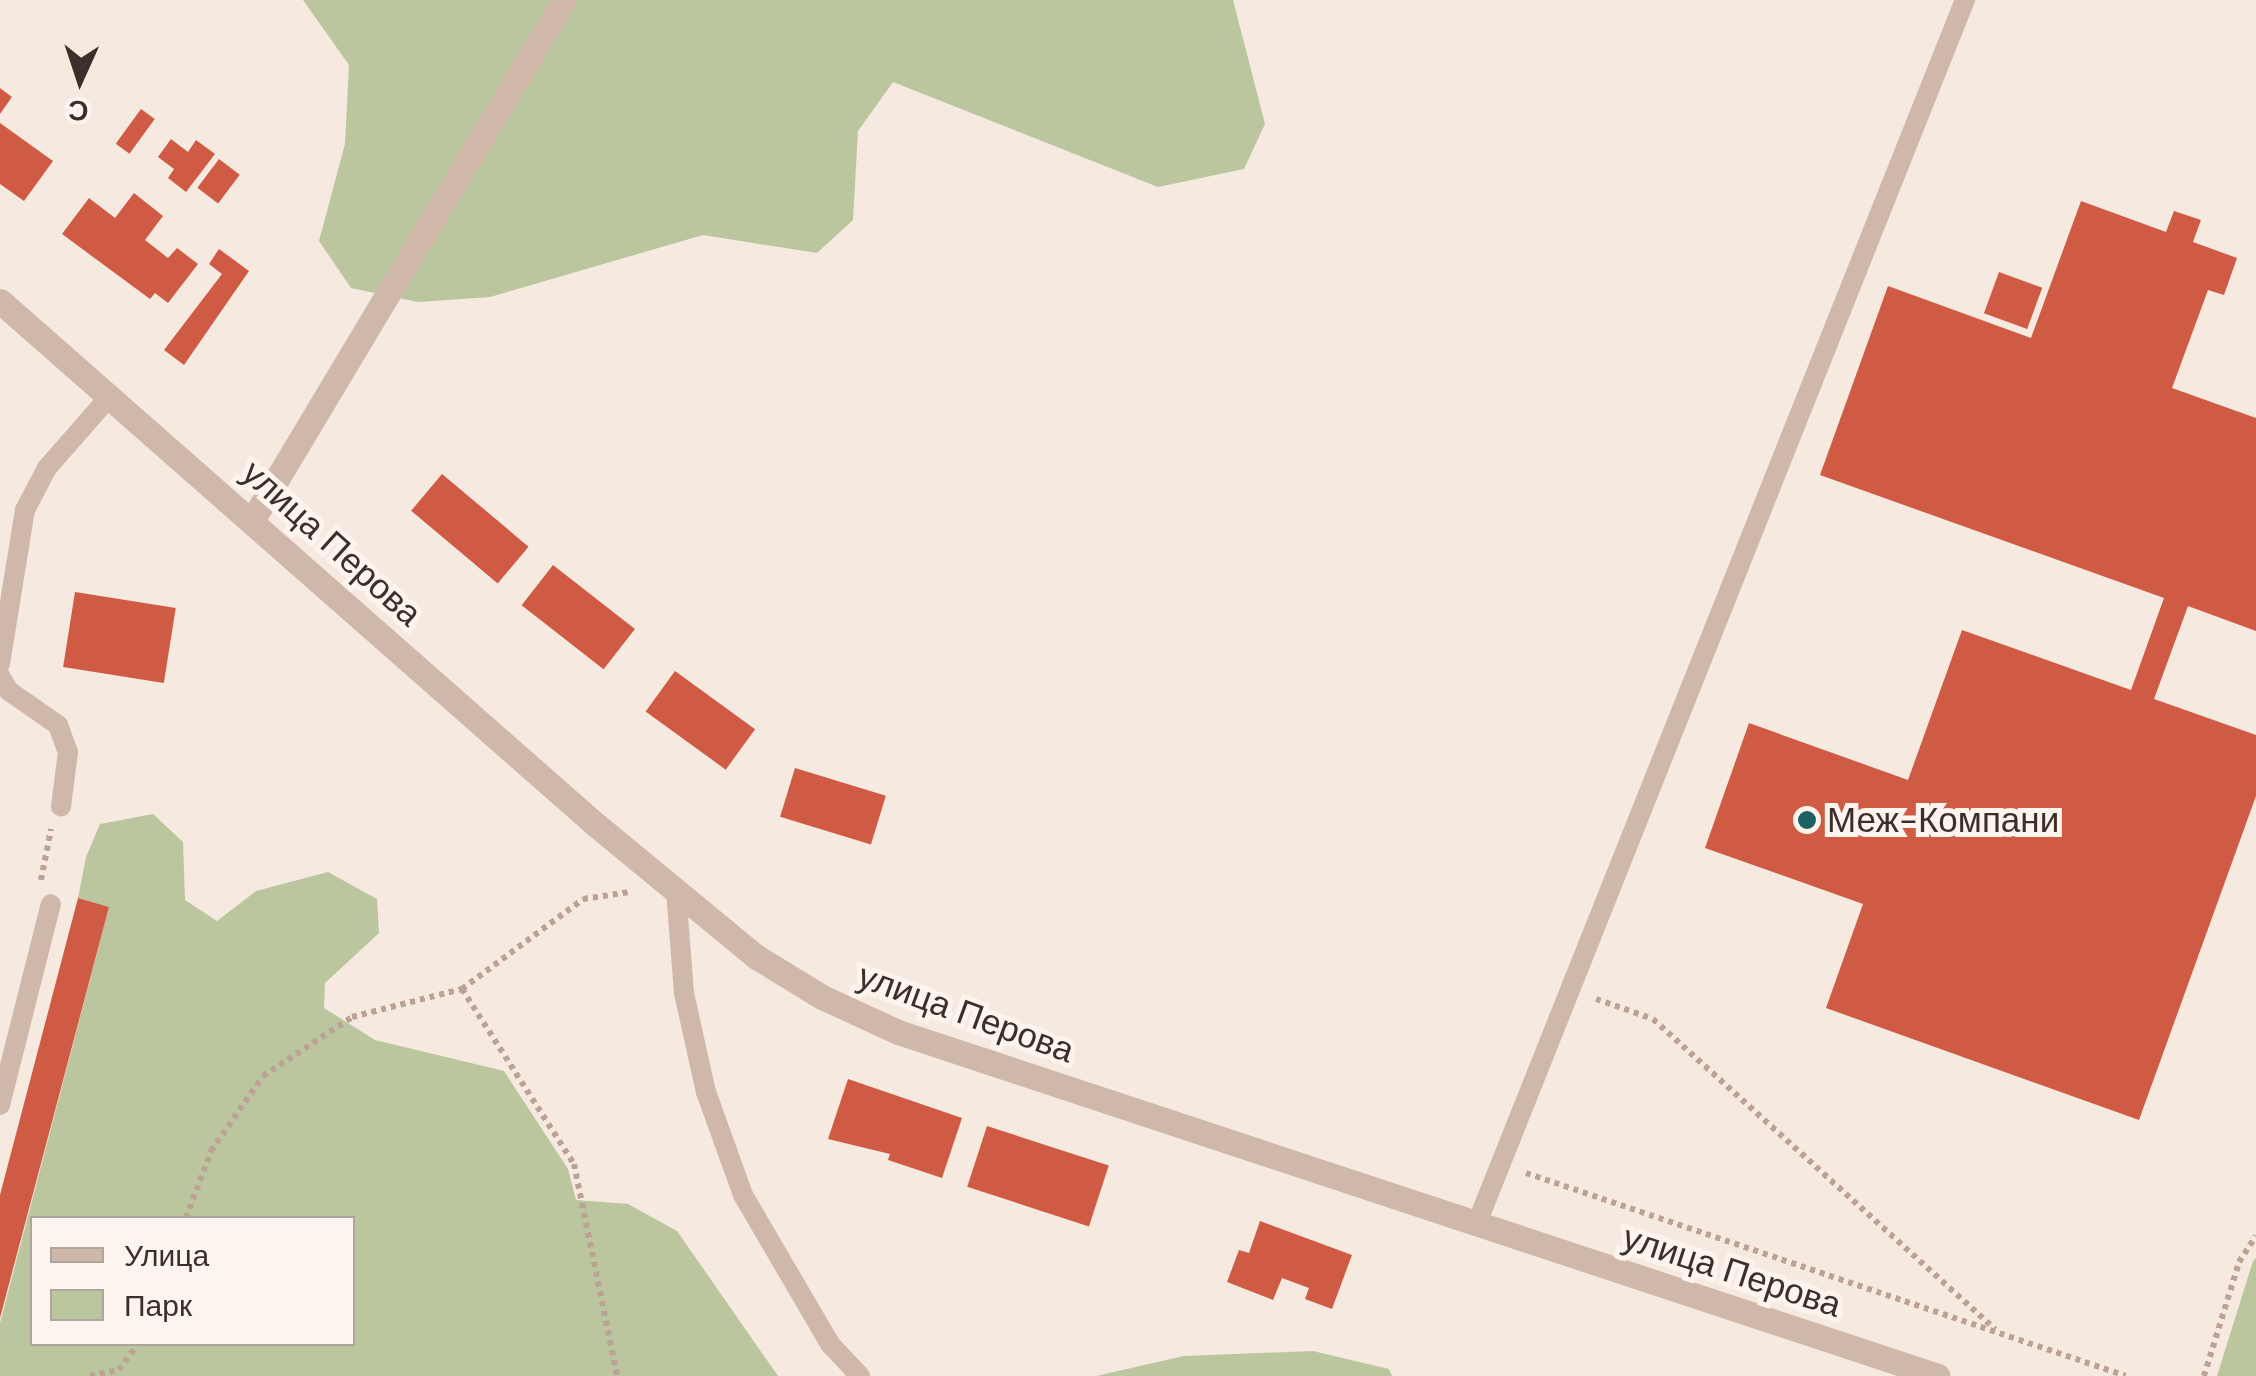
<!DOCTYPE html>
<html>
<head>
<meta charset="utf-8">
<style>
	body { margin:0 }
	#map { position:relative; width:2256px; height:1376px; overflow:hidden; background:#f5e9e0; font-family:"DM Sans",sans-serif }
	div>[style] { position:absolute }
	.green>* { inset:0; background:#bbc69e }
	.building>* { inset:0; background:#cf5b44; transform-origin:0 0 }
	.path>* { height:6px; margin-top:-3px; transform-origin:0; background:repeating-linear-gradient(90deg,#bba294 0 5px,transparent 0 10px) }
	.service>* { height:20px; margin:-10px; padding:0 10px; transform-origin:10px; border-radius:10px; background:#cfb8aa }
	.minor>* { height:25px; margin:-12.5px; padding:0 12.5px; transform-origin:12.5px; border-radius:12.5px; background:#cfb8aa }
	.tertiary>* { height:25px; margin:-12.5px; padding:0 12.5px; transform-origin:12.5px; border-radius:12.5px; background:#cfb8aa }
	.dots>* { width:28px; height:28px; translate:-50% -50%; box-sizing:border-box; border:5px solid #fcf4ed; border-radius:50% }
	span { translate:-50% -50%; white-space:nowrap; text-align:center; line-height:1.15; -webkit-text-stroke:10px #fcf4ed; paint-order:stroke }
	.street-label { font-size:35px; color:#3c2e2a }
	.poi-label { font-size:35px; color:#3c2e2a }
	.left { translate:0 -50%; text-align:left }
	.legend { position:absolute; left:30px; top:1216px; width:325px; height:130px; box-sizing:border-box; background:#fcf4ed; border:2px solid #afa59f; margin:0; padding:12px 18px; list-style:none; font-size:30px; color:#3c2e2a }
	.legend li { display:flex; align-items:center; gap:20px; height:50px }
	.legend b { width:50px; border:2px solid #afa59f }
	.north { position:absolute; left:30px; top:30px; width:100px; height:100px; -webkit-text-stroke:8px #fcf4ed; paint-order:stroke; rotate:183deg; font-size:28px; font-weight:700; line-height:40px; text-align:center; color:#3c2e2a }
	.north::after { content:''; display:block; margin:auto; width:35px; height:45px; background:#3c2e2a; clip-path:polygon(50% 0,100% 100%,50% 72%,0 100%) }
</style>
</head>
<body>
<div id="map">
	<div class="green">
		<i style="clip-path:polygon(303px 0,1233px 0,1265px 124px,1244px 169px,1158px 187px,893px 82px,858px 131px,853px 220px,817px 253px,703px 235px,490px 297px,418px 302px,351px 288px,319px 241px,345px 144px,349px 65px)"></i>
		<i style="clip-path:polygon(evenodd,153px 814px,183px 842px,185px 900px,217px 921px,256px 891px,328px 872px,377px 899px,379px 933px,325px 983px,324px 1008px,375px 1040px,504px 1071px,568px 1169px,576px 1200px,628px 1204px,677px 1231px,778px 1376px,0 1376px,0 1323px,109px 907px,78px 898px,86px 857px,100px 824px,153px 814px,32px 1218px,352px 1218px,352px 1344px,32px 1344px,32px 1218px)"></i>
		<i style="clip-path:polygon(2256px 1258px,2256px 1376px,2217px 1376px,2253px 1261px)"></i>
		<i style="clip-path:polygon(1313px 1351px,1389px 1369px,1392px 1376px,1096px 1376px,1184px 1356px)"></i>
	</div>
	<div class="building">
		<i style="clip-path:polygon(0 88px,12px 97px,0 114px)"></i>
		<i style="left:141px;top:109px;width:17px;height:43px;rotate:36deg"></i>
		<i style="clip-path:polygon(0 123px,53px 161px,24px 201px,0 184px)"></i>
		<i style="clip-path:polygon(171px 139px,188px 152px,196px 140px,215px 154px,186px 192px,168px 178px,174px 169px,158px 157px)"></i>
		<i style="left:219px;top:159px;width:26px;height:36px;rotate:37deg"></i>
		<i style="clip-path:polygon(134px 193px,163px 216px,145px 240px,168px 258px,177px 248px,198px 264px,168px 303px,155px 293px,150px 299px,62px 234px,89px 198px,115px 218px)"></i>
		<i style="clip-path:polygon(2081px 201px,2166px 232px,2174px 211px,2201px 220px,2193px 242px,2237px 258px,2224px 295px,2208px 290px,2172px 388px,2256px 418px,2256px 631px,2188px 606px,2154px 699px,2256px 735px,2256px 796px,2139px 1120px,1826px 1008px,1863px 904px,1705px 848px,1749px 723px,1908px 780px,1962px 630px,2131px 690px,2164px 598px,1820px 475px,1888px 286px,2031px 338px)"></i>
		<i style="clip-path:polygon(219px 249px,249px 271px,184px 365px,164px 350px,222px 274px,209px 264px)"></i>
		<i style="left:1999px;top:272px;width:46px;height:44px;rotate:20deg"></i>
		<i style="left:442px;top:474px;width:113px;height:48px;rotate:40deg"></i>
		<i style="left:553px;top:565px;width:104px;height:51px;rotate:38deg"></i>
		<i style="left:75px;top:592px;width:102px;height:76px;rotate:9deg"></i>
		<i style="left:675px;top:671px;width:99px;height:50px;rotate:36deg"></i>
		<i style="left:795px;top:768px;width:95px;height:51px;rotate:17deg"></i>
		<i style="clip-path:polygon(78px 898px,109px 907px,0 1318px,0 1195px)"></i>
		<i style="clip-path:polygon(848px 1079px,962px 1118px,942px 1178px,888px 1160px,890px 1154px,828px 1139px)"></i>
		<i style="left:987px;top:1126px;width:128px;height:64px;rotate:18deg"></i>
		<i style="clip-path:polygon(1260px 1221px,1352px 1255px,1332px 1309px,1305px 1299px,1309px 1288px,1282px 1278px,1273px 1300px,1227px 1282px,1239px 1250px,1249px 1253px)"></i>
	</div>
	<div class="path">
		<i style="left:41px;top:880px;width:52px;rotate:-78.9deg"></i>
		<i style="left:462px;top:989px;width:208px;rotate:57.4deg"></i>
		<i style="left:574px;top:1164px;width:216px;rotate:78.5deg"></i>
		<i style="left:1596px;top:999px;width:60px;rotate:19.3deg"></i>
		<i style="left:1653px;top:1019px;width:462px;rotate:42.2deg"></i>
		<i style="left:1526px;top:1173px;width:633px;rotate:18.69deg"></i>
		<i style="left:186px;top:1218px;width:72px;rotate:-69.5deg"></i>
		<i style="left:211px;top:1151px;width:91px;rotate:-55.3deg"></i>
		<i style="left:263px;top:1076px;width:107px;rotate:-33.5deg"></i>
		<i style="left:352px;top:1017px;width:114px;rotate:-14.3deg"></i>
		<i style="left:462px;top:989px;width:151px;rotate:-36.6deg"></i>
		<i style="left:583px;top:899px;width:48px;rotate:-8.5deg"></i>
		<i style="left:90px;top:1376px;width:30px;rotate:-12deg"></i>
		<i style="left:119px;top:1370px;width:32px;rotate:-54deg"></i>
		<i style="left:2204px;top:1376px;width:119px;rotate:-72.9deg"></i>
		<i style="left:2239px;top:1262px;width:31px;rotate:-57deg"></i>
	</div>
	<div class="service">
		<i style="left:0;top:664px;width:156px;rotate:-80.8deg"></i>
		<i style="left:25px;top:510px;width:47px;rotate:-62.4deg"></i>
		<i style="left:47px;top:468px;width:97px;rotate:-48.8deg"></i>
		<i style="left:0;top:676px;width:17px;rotate:59deg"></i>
		<i style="left:9px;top:691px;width:60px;rotate:34.8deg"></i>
		<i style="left:58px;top:725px;width:29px;rotate:70deg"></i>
		<i style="left:68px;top:752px;width:55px;rotate:97.3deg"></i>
		<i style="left:676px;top:891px;width:102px;rotate:85.5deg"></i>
		<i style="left:684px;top:993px;width:101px;rotate:77.5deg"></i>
		<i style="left:706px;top:1092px;width:109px;rotate:70.2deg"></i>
		<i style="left:743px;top:1195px;width:173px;rotate:59.7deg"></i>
		<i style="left:830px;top:1344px;width:44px;rotate:46.8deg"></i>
		<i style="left:0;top:1105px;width:207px;rotate:-75.8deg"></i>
		<i style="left:1477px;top:1223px;width:1317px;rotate:-68.25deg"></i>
	</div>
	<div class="minor">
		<i style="left:253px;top:519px;width:605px;rotate:-59.07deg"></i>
	</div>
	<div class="tertiary">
		<i style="left:0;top:301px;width:792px;rotate:41.32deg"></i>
		<i style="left:595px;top:824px;width:207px;rotate:39.5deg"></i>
		<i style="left:755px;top:956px;width:79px;rotate:31.5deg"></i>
		<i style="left:822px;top:997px;width:84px;rotate:24.7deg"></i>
		<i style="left:898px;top:1032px;width:1095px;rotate:18.3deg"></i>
	</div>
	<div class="dots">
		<i style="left:1807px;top:820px;background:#1b6161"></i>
	</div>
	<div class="street-label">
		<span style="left:332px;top:543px;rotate:42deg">улица Перова</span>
		<span style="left:966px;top:1013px;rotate:20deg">улица Перова</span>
		<span style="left:1732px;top:1271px;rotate:18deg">улица Перова</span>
	</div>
	<div class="poi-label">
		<span class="left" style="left:1827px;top:820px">Меж-Компани</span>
	</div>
	<ul class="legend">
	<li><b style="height:12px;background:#cfb8aa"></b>Улица</li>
	<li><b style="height:28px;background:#bbc69e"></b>Парк</li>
	</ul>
	<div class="north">С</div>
</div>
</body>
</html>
